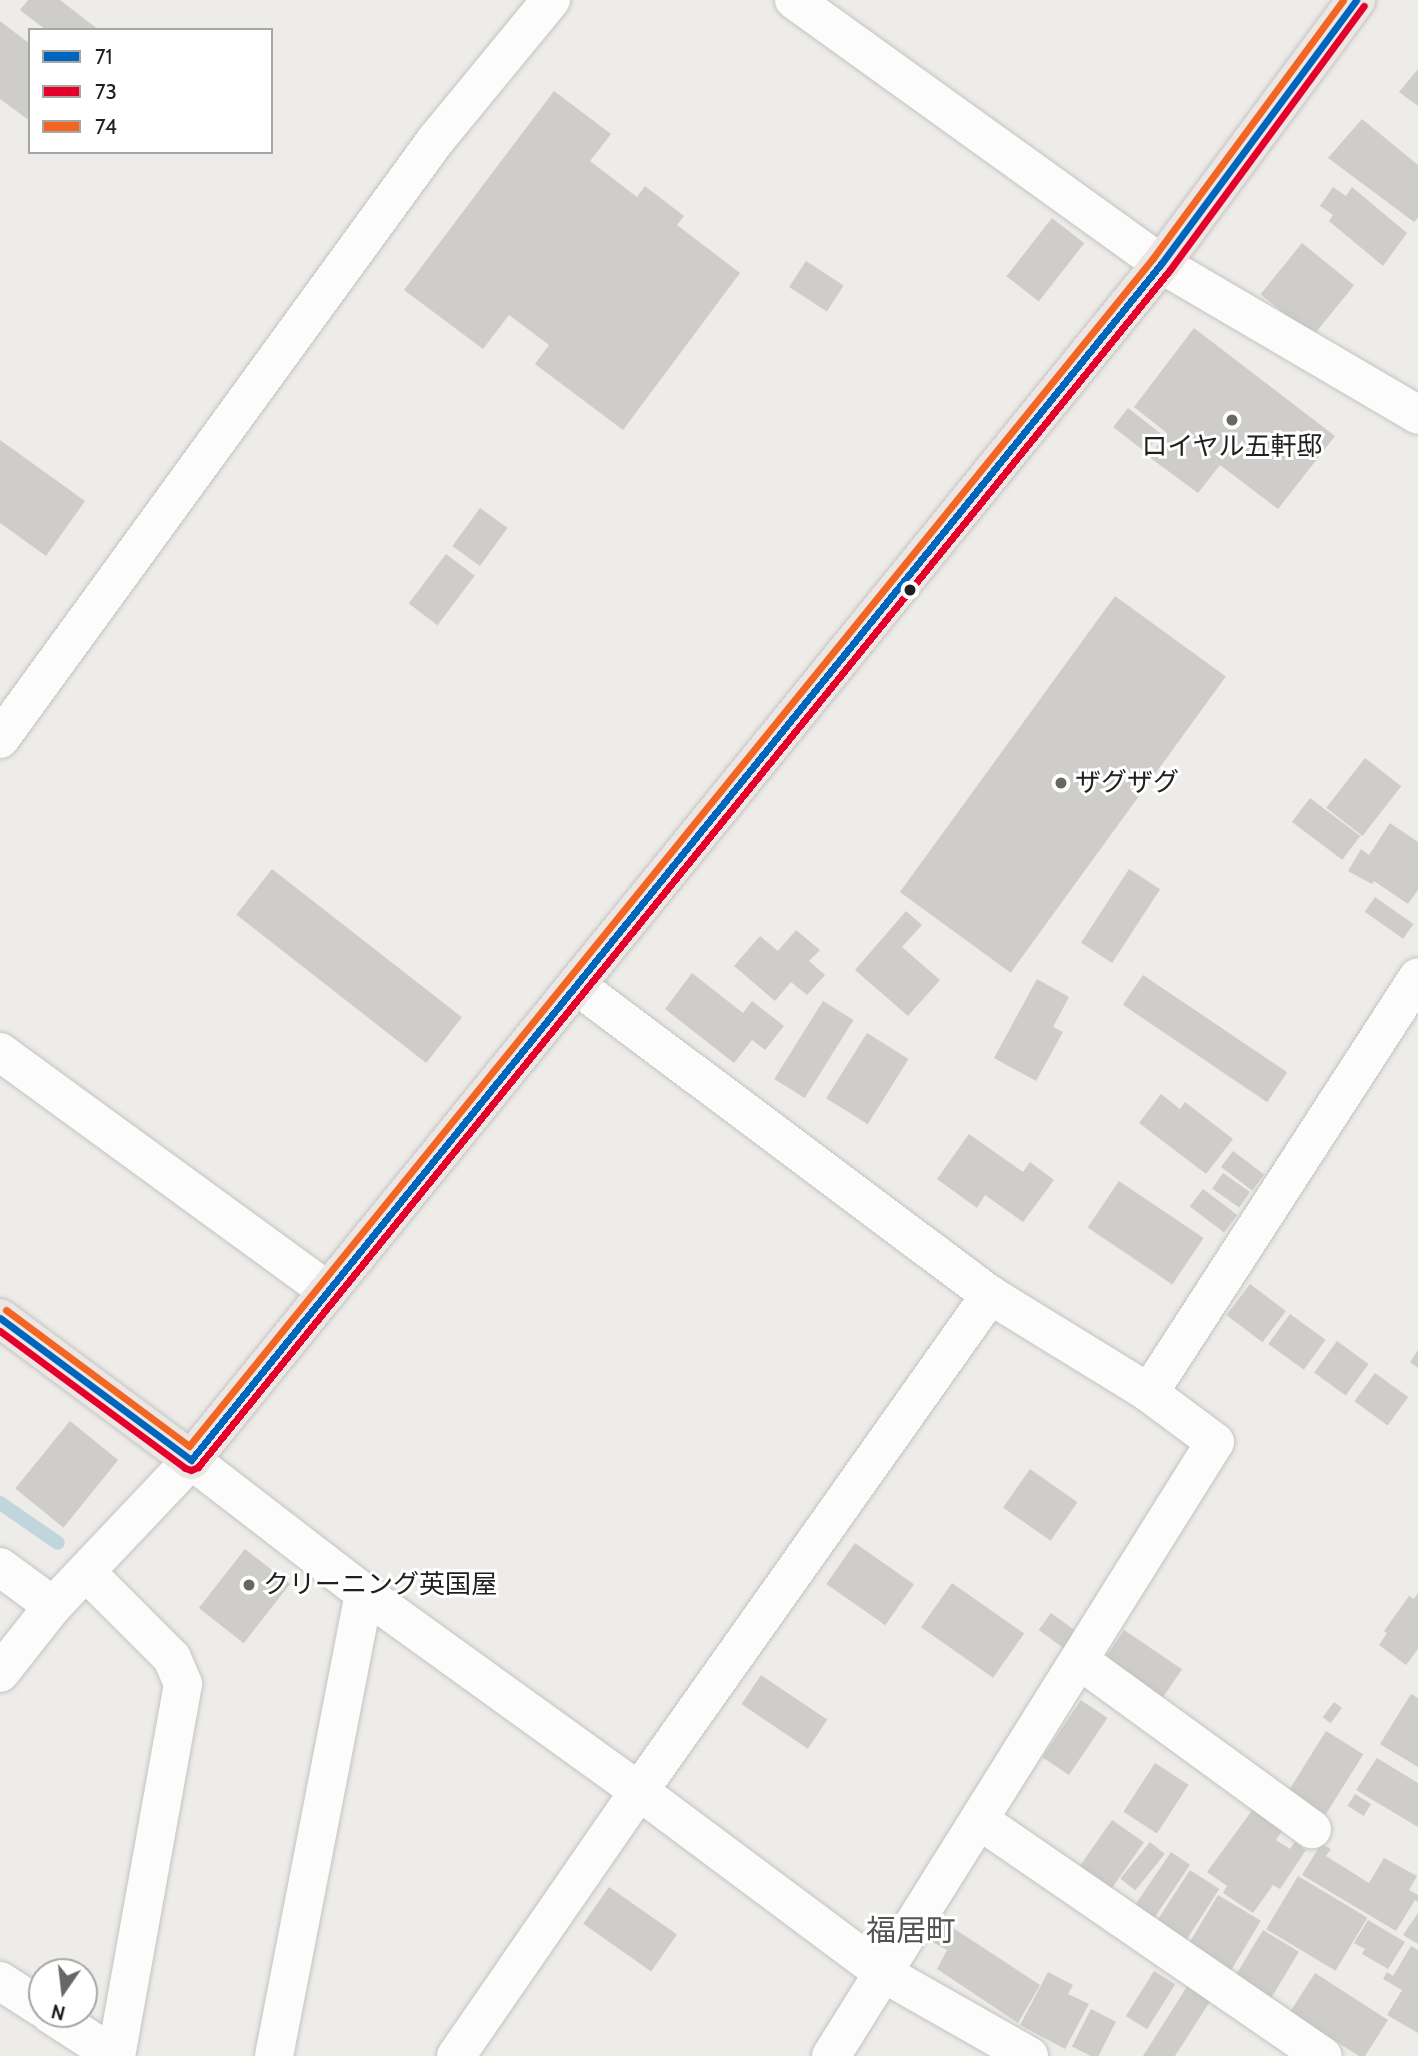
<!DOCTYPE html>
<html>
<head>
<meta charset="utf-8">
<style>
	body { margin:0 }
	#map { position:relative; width:1418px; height:2056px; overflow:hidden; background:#edece9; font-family:Cabin,"Noto Sans JP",sans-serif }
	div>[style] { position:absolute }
	.stream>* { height:14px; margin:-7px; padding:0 7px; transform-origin:7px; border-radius:7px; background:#c0d5dc }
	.building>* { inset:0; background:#cecdca; transform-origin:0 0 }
	.roads { filter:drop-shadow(0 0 2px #c3c3c1) drop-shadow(0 0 2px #c3c3c1) }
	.pedestrian>* { height:38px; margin:-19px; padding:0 19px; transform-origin:19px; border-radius:19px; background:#fcfcfc }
	.minor>* { height:38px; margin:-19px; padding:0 19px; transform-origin:19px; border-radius:19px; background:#fcfcfc }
	.trunk>* { height:38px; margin:-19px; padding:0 19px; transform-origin:19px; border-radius:19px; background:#ece6e4 }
	.bus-1>* { height:7px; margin:-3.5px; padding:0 3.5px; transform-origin:3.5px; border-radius:3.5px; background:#0065bd }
	.bus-2>* { height:7px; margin:-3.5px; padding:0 3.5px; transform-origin:3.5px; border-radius:3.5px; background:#e4002b }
	.bus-3>* { height:7px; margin:-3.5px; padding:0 3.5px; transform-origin:3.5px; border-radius:3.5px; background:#f26522 }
	.dots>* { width:19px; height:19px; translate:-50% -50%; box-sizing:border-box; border:4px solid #fff; border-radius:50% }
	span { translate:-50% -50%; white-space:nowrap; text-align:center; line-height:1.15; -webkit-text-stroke:6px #fff; paint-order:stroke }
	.poi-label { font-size:26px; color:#202020 }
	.left { translate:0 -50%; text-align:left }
	.quarter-label { font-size:30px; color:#535353 }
	.legend { position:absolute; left:28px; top:28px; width:245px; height:126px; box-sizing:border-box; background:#fff; border:2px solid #a6a6a6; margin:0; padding:9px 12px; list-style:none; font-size:21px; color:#202020 }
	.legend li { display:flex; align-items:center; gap:14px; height:35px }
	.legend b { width:35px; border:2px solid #a6a6a6 }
	.north { position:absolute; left:28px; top:1958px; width:70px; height:70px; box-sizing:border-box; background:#fff; border:2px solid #a6a6a6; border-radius:50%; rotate:194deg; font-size:19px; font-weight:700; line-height:28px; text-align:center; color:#202020 }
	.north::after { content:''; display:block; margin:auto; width:24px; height:32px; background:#686766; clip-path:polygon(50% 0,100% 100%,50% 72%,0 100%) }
</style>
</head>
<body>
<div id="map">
	<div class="stream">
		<i style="left:0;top:1503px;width:70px;rotate:34.6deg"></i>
	</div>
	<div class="building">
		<i style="clip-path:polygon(28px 0,60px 0,99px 30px,46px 30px,20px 10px)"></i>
		<i style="clip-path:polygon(0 21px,30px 44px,30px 121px,0 99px)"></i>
		<i style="clip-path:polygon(1418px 69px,1418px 106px,1399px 92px)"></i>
		<i style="clip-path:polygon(554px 91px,611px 134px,590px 161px,637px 197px,645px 186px,684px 216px,677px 225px,740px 273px,623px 430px,535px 364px,549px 345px,509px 315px,483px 349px,404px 290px)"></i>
		<i style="clip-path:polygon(1362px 119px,1418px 165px,1418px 218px,1414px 222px,1328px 158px)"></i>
		<i style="clip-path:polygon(1333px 187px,1346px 196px,1352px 187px,1407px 233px,1383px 266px,1329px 221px,1333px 215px,1320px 206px)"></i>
		<i style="left:1052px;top:218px;width:41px;height:74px;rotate:38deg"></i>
		<i style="left:1302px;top:243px;width:67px;height:66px;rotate:39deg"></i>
		<i style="left:806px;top:261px;width:45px;height:31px;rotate:33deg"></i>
		<i style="clip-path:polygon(1194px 328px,1335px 436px,1278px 509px,1220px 465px,1198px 493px,1149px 457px,1167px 433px,1134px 407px)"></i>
		<i style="left:1128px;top:408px;width:41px;height:24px;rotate:38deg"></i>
		<i style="clip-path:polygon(0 440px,85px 501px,46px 556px,0 523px)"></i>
		<i style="left:480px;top:508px;width:34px;height:47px;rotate:36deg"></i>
		<i style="left:446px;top:554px;width:36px;height:62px;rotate:37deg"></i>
		<i style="left:1115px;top:596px;width:137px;height:366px;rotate:36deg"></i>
		<i style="left:1365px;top:758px;width:46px;height:63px;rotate:38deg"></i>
		<i style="left:1310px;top:798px;width:63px;height:30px;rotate:37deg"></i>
		<i style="clip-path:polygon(1390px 823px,1418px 842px,1418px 890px,1408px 904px,1374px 881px,1372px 884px,1348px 871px,1361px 849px,1369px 855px)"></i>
		<i style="left:272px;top:869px;width:241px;height:58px;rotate:38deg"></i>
		<i style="left:1129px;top:869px;width:37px;height:88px;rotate:33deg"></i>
		<i style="left:1375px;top:897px;width:47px;height:18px;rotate:35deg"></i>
		<i style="clip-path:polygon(906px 911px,922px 925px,902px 947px,940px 980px,908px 1016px,855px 970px)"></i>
		<i style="clip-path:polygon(796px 930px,820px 950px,809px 961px,825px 975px,807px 995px,791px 982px,775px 1001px,734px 966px,760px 936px,778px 951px)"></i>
		<i style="clip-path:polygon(692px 973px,743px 1013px,752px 1001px,784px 1026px,765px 1050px,752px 1040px,734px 1063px,665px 1009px)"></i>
		<i style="left:1143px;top:975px;width:174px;height:36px;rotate:34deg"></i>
		<i style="clip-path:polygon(1037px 979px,1069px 997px,1053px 1027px,1063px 1032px,1036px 1081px,994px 1058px)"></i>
		<i style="left:823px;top:1001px;width:36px;height:92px;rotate:32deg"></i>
		<i style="left:867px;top:1033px;width:49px;height:77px;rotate:32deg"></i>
		<i style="clip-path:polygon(1161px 1094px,1180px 1109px,1185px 1102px,1233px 1139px,1206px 1174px,1139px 1123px)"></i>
		<i style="clip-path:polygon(969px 1134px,1023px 1172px,1030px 1162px,1054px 1180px,1023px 1222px,985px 1195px,977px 1208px,937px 1179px)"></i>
		<i style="left:1233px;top:1151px;width:39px;height:20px;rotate:37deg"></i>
		<i style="left:1223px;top:1173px;width:33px;height:19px;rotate:35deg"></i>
		<i style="left:1119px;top:1181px;width:102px;height:56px;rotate:34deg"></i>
		<i style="left:1203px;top:1189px;width:43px;height:22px;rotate:37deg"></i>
		<i style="left:1250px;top:1284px;width:45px;height:39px;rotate:37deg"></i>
		<i style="left:1290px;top:1314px;width:44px;height:37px;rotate:36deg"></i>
		<i style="left:1337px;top:1341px;width:39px;height:39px;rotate:36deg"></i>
		<i style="clip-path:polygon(1418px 1350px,1418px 1368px,1410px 1362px)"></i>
		<i style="left:1375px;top:1373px;width:41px;height:35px;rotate:36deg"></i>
		<i style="left:70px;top:1421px;width:62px;height:87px;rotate:39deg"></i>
		<i style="left:1030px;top:1469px;width:58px;height:47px;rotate:35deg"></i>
		<i style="left:855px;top:1543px;width:72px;height:50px;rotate:35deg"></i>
		<i style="left:245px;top:1549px;width:57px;height:75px;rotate:38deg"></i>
		<i style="left:952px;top:1583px;width:88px;height:54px;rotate:35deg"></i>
		<i style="clip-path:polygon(1418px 1593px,1418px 1649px,1406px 1665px,1379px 1645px,1387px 1633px,1384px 1631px,1409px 1596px,1414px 1599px)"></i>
		<i style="left:1051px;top:1613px;width:34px;height:21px;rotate:36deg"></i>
		<i style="left:1124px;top:1630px;width:70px;height:40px;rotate:34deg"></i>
		<i style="left:761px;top:1675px;width:80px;height:35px;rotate:34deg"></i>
		<i style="clip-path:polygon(1411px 1694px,1418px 1698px,1418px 1767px,1380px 1744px)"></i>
		<i style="left:1081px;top:1700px;width:32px;height:69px;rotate:34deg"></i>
		<i style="left:1334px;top:1702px;width:10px;height:19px;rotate:37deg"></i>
		<i style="left:1326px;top:1731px;width:44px;height:71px;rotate:32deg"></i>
		<i style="clip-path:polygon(1377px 1758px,1418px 1783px,1418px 1827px,1356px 1790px)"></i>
		<i style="left:1155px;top:1763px;width:40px;height:58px;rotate:33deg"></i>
		<i style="left:1355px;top:1794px;width:19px;height:14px;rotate:32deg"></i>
		<i style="clip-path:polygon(1256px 1805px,1286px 1825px,1276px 1840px,1290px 1849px,1295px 1842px,1306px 1850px,1280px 1889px,1273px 1885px,1253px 1913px,1223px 1893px,1227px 1886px,1207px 1872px)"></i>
		<i style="left:1112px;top:1820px;width:39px;height:62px;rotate:35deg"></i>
		<i style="left:1150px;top:1842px;width:19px;height:47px;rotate:39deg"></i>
		<i style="clip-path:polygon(1321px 1844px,1331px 1849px,1326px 1856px,1369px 1883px,1384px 1858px,1417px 1876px,1409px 1890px,1418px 1895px,1418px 1902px,1415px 1900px,1396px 1931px,1302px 1875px)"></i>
		<i style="left:1171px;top:1852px;width:23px;height:71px;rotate:34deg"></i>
		<i style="left:1190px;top:1870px;width:35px;height:68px;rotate:33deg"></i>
		<i style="left:1298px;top:1876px;width:81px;height:62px;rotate:31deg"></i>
		<i style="left:609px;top:1887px;width:83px;height:45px;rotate:35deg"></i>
		<i style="left:1218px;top:1895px;width:50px;height:67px;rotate:31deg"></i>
		<i style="clip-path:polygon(1418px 1913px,1418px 1944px,1403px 1935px)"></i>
		<i style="clip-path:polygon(941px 1920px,1040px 1985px,1018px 2023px,937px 1969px,947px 1950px,927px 1939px)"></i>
		<i style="clip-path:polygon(1368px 1920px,1405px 1942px,1388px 1969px,1362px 1954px,1365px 1949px,1354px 1943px)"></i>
		<i style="left:1263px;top:1930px;width:42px;height:57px;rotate:31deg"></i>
		<i style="clip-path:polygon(1411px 1946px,1418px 1950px,1418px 2033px,1387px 2015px,1402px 1990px,1383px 1979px,1387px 1972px,1393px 1976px)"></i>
		<i style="left:1154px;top:1971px;width:25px;height:53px;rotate:32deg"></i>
		<i style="clip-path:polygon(1048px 1972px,1073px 1985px,1068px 1994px,1089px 2004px,1065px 2049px,1020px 2025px)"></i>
		<i style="clip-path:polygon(1315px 1973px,1388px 2020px,1365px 2056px,1359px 2056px,1290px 2012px)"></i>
		<i style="clip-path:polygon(1188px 1985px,1211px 2000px,1175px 2056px,1143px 2056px)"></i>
		<i style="left:1091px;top:2009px;width:28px;height:42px;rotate:27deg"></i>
	</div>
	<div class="roads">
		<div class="pedestrian">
			<i style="left:0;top:1567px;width:66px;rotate:36.3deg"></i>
		</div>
		<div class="minor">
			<i style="left:794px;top:0;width:452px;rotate:35.7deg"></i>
			<i style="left:1161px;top:264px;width:298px;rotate:30.4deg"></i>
			<i style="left:0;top:739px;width:739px;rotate:-53.97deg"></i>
			<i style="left:435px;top:141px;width:183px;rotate:-50.6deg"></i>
			<i style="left:576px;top:985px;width:517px;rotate:36.83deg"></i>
			<i style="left:990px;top:1295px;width:187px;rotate:31.6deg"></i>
			<i style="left:1149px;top:1393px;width:82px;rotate:36.6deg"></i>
			<i style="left:1215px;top:1442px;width:724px;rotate:122.02deg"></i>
			<i style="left:0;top:1052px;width:406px;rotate:36.1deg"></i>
			<i style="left:1149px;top:1393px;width:495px;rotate:-57.1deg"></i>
			<i style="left:87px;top:1573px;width:120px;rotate:45deg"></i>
			<i style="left:172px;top:1658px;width:28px;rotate:67deg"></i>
			<i style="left:183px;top:1684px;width:378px;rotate:100.2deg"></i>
			<i style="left:1079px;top:1660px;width:288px;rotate:36deg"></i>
			<i style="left:0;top:1673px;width:85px;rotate:-51.7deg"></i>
			<i style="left:53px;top:1606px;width:201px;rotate:-46.6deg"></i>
			<i style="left:191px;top:1460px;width:218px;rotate:37.6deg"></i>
			<i style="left:364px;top:1593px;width:339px;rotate:35.8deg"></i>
			<i style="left:639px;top:1791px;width:304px;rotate:36.7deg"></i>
			<i style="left:883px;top:1973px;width:168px;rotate:29.6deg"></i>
			<i style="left:979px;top:1820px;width:417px;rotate:34.5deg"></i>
			<i style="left:0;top:1981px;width:50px;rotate:32.7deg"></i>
			<i style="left:50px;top:2014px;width:77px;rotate:32.9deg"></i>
			<i style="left:274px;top:2056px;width:472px;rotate:-79deg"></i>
			<i style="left:456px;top:2056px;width:322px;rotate:-55.4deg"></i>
			<i style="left:639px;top:1791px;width:608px;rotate:-54.71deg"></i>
		</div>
		<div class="trunk">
			<i style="left:0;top:1318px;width:238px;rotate:36.6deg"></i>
			<i style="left:191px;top:1460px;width:1540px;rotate:-50.96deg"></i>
			<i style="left:1161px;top:264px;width:328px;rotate:-53.5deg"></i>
		</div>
	</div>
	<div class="bus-1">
		<i style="left:0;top:1318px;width:238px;rotate:36.6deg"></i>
		<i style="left:191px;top:1460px;width:1540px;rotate:-50.96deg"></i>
		<i style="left:1161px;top:264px;width:328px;rotate:-53.5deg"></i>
	</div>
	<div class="bus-2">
		<i style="left:0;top:1331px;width:230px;rotate:36.5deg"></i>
		<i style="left:185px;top:1468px;width:6px;rotate:18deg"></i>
		<i style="left:191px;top:1470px;width:8px;rotate:-23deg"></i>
		<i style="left:198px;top:1467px;width:1541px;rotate:-50.93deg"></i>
		<i style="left:1169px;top:271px;width:329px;rotate:-53.7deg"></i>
	</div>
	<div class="bus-3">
		<i style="left:6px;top:1310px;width:228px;rotate:36.6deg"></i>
		<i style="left:189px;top:1446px;width:1530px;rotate:-50.94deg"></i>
		<i style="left:1153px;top:258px;width:320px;rotate:-53.6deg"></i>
	</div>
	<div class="dots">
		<i style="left:1232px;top:420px;background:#686766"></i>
		<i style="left:910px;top:590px;background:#202020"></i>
		<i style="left:1061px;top:783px;background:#686766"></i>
		<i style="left:249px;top:1585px;background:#686766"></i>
	</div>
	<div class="poi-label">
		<span style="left:1232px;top:447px">ロイヤル五軒邸</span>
		<span class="left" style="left:1075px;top:783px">ザグザグ</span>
		<span class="left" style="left:263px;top:1585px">クリーニング英国屋</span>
	</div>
	<div class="quarter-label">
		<span style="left:911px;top:1931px">福居町</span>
	</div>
	<ul class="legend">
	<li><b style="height:9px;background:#0065bd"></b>71</li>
	<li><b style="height:9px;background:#e4002b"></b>73</li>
	<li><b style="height:9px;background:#f26522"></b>74</li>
	</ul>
	<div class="north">N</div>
</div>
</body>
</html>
